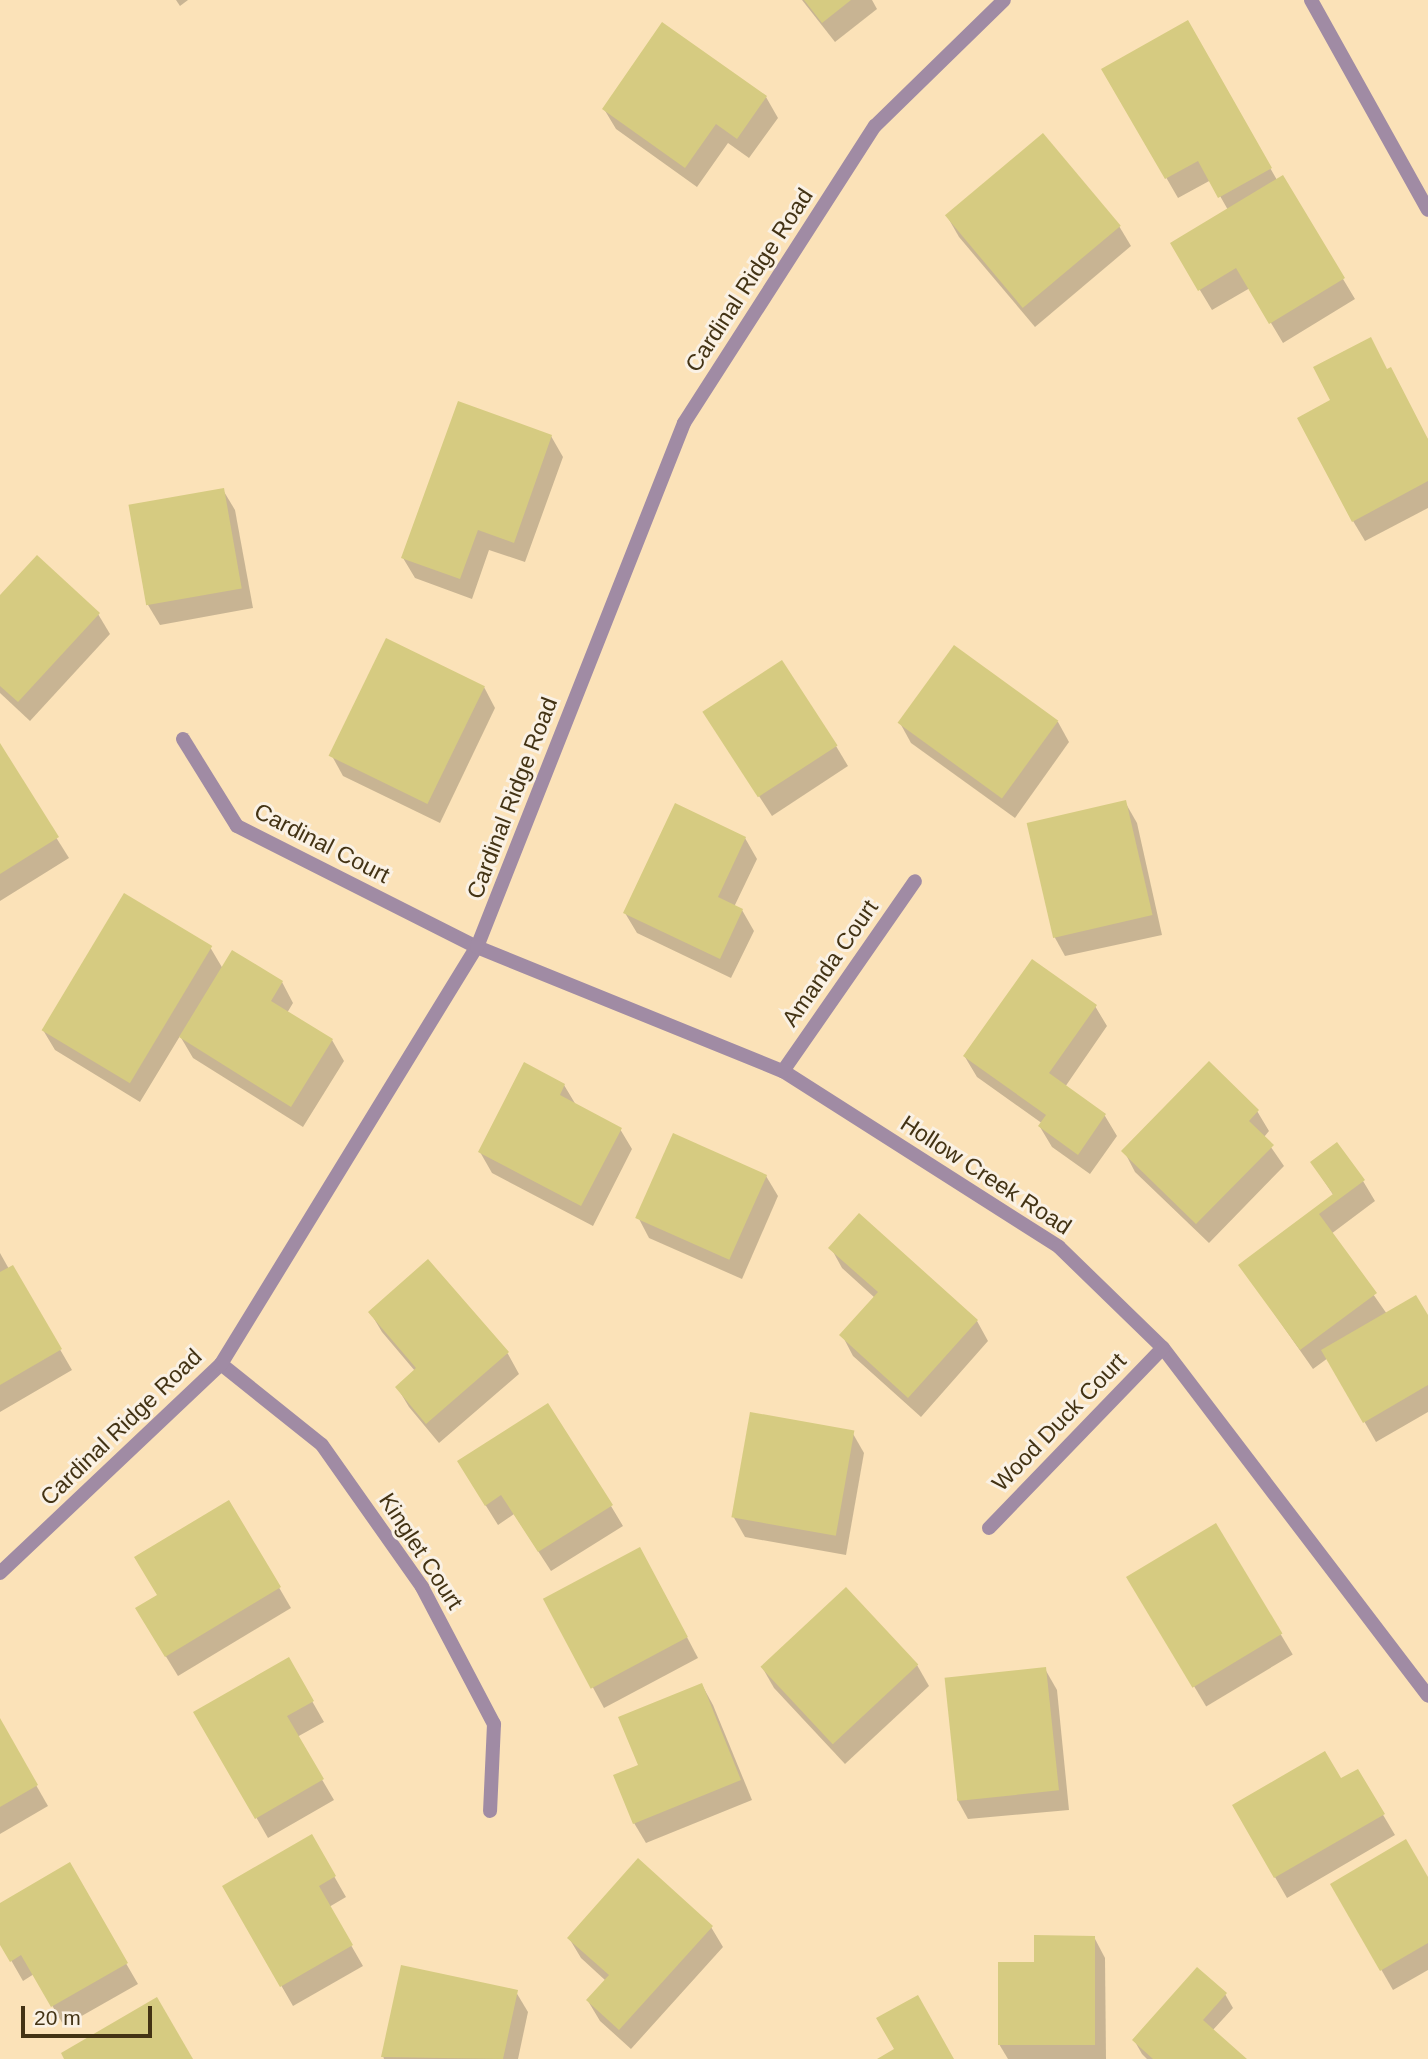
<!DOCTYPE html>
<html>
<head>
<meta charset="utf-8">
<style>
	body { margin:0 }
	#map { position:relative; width:1428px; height:2059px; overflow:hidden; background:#fbe2b8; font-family:Arial,sans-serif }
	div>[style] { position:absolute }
	.shadow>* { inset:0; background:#0003; transform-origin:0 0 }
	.building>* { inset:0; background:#d6cb81; transform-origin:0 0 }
	.street>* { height:14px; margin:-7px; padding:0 7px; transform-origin:7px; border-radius:7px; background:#a08ba4 }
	span { translate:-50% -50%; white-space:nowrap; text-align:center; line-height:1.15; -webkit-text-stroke:6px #faf1e4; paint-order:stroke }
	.street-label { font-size:23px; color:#433314 }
	.scale { position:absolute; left:21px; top:2006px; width:131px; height:32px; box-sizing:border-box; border:4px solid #433314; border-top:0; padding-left:9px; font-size:21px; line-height:24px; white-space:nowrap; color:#433314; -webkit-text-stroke:5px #faf1e4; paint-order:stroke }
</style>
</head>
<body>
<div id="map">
	<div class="shadow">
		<i style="clip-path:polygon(176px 0,188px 0,180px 6px)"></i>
		<i style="clip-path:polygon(802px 0,872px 0,877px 9px,835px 42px)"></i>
		<i style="clip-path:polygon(1187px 23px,1277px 180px,1282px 177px,1355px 299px,1283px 343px,1250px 288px,1212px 310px,1172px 244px,1228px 210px,1211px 180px,1178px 198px,1104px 70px)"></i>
		<i style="clip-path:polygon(766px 97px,778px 118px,749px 158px,728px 143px,697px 187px,616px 129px,604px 109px)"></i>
		<i style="clip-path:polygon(947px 216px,1119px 226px,1131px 246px,1035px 327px,959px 237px)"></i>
		<i style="clip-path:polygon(1388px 371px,1428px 440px,1428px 508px,1365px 541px,1353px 521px)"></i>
		<i style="clip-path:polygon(551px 436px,563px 457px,525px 562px,489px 550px,472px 599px,415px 578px,403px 558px)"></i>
		<i style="clip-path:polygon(223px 490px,235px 510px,253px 608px,160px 625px,148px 605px)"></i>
		<i style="clip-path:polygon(0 597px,98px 614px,110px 634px,30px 721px,0 693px)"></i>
		<i style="clip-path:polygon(484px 687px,495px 708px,440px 823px,343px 776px,332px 756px)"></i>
		<i style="clip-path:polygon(1058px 722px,1069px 742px,1015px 818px,911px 743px,900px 723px)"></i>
		<i style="clip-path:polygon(717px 732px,836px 746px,848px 766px,772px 816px)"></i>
		<i style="clip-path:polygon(0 748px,69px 858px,0 901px)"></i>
		<i style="clip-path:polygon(1125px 802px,1137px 823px,1162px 935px,1065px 956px,1054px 936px)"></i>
		<i style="clip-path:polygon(745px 838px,757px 859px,734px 907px,742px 910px,754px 931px,731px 978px,637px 933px,625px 913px)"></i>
		<i style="clip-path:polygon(210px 947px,223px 969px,282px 982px,293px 1003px,287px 1013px,332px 1040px,344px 1061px,303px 1127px,193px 1058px,180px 1036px,140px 1102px,55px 1050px,43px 1030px)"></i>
		<i style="clip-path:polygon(1095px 1006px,1107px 1026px,1065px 1087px,1105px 1116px,1117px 1136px,1090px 1174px,1052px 1147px,1040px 1127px,1043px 1124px,977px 1077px,965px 1057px)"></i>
		<i style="clip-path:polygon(564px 1085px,576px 1105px,620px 1129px,632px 1149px,593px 1226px,492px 1173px,480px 1152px)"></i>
		<i style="clip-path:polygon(1257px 1111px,1269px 1131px,1264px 1137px,1284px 1166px,1209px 1243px,1135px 1172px,1124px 1151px)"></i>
		<i style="clip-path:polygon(1312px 1163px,1363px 1181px,1375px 1201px,1331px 1234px,1387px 1314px,1428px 1318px,1428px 1412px,1376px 1442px,1328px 1358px,1313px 1369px,1240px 1265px,1334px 1196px)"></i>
		<i style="clip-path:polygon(766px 1176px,778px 1196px,742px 1279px,649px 1238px,638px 1217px)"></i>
		<i style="clip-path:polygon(831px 1248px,977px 1321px,988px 1341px,921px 1417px,853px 1356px,842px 1335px,875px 1298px,842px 1268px)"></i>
		<i style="clip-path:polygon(0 1253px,9px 1269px,12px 1267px,72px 1370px,0 1412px)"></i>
		<i style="clip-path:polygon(428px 1262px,508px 1354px,519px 1374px,439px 1443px,409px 1407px,397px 1387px,415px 1371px,382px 1332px,370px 1312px)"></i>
		<i style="clip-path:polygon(852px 1432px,864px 1453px,846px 1555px,745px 1537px,733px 1516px)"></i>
		<i style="clip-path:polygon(471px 1482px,611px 1506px,623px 1526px,551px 1571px,514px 1514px,498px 1525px)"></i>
		<i style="clip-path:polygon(229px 1502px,291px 1608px,178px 1676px,149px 1629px,159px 1596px)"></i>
		<i style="left:1215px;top:1525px;width:151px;height:101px;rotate:59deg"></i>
		<i style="clip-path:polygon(651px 1569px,698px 1658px,604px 1708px,545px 1599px)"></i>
		<i style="clip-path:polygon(288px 1659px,324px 1722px,297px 1737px,334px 1800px,268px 1838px,196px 1712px)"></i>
		<i style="clip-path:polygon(917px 1665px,929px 1686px,845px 1764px,774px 1688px,762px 1667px)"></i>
		<i style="clip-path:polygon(1045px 1669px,1057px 1690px,1069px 1810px,968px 1819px,957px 1799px)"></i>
		<i style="clip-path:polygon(702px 1685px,713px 1705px,752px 1800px,646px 1843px,634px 1823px,640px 1766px)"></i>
		<i style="clip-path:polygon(0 1722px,48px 1806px,0 1834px)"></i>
		<i style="clip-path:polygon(1357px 1771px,1395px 1835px,1287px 1898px,1234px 1806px,1340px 1781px)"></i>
		<i style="clip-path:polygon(311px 1836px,346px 1897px,329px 1907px,363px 1966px,293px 2006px,224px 1886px)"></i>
		<i style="clip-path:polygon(69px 1865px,138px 1984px,64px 2026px,34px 1974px,23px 1981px,0 1941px,0 1905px)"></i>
		<i style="clip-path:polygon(1428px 1880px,1428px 1970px,1393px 1990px,1332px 1884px)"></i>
		<i style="clip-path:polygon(711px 1927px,723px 1947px,631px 2049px,600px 2021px,588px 2001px,606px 1981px,581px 1958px,569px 1938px)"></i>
		<i style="clip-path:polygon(1094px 1937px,1105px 1958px,1106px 2059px,1008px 2059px,999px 2044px,1036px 1964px)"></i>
		<i style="clip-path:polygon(516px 1992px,528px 2012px,518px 2059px,384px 2059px,383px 2056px)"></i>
		<i style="clip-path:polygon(1225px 1994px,1233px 2008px,1212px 2031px,1244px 2059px,1147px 2059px,1142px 2054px,1134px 2040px)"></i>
	</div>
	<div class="building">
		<i style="clip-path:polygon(804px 0,851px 0,822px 23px)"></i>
		<i style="clip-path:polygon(1188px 20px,1272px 168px,1218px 198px,1198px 161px,1165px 179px,1101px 69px)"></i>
		<i style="clip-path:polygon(662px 22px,767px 96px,737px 139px,716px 124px,685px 168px,602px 109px)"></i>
		<i style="left:1043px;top:133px;width:121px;height:128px;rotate:50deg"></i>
		<i style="clip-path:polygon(1283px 175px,1345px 278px,1269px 324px,1236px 268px,1198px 291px,1170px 243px)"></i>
		<i style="clip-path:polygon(1371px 337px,1387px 369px,1391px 367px,1428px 439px,1428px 481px,1352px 522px,1297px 418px,1330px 400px,1313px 367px)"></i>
		<i style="clip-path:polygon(458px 401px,552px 435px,514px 543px,478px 530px,460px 579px,401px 558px)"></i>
		<i style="left:224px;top:488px;width:102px;height:97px;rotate:80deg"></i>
		<i style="clip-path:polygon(37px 555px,100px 613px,18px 702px,0 686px,0 595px)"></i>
		<i style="left:386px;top:638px;width:110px;height:131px;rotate:26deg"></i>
		<i style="left:954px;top:645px;width:129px;height:96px;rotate:36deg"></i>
		<i style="left:782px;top:660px;width:102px;height:95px;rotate:57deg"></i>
		<i style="clip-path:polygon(0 743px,59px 837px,0 874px)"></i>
		<i style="left:1126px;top:800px;width:118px;height:102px;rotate:77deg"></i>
		<i style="clip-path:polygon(675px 803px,746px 837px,718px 897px,743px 909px,720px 959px,623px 913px)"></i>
		<i style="left:124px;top:893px;width:103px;height:160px;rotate:31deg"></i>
		<i style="clip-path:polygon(232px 950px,283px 981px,271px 1001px,333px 1039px,291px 1107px,179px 1037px)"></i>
		<i style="clip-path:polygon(1032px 959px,1097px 1005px,1049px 1073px,1106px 1114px,1078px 1155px,1038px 1126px,1046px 1115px,963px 1056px)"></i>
		<i style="clip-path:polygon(1209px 1061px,1259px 1110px,1249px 1121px,1274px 1145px,1196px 1224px,1121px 1151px)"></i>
		<i style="clip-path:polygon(524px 1062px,565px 1084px,560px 1095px,622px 1128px,581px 1206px,478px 1152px)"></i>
		<i style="left:673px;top:1133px;width:103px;height:93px;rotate:24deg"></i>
		<i style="clip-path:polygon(1337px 1142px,1365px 1180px,1319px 1214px,1377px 1293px,1300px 1350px,1238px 1265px,1333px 1194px,1310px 1162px)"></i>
		<i style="clip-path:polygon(859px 1213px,978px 1320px,908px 1398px,839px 1335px,878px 1292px,828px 1248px)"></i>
		<i style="clip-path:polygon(428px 1259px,509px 1352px,426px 1424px,395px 1387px,416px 1368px,368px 1312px)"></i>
		<i style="clip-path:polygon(13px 1265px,62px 1349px,0 1385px,0 1272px)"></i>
		<i style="clip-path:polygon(1416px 1295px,1428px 1315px,1428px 1385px,1363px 1423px,1321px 1350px)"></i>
		<i style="clip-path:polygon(548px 1403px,613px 1505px,538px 1552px,501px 1495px,485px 1506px,457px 1461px)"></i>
		<i style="left:750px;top:1412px;width:106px;height:107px;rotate:10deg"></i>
		<i style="clip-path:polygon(229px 1500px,281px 1587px,165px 1657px,135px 1608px,157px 1595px,134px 1557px)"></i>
		<i style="left:1216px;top:1523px;width:129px;height:105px;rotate:59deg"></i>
		<i style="left:640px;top:1547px;width:102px;height:110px;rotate:62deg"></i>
		<i style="left:846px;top:1587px;width:106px;height:117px;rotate:47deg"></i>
		<i style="clip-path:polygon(289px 1657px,314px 1701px,287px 1716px,324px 1779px,255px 1819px,193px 1712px)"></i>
		<i style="left:1046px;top:1667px;width:124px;height:102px;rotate:84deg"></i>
		<i style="clip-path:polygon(702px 1683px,741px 1780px,633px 1824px,613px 1775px,638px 1765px,618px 1717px)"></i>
		<i style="clip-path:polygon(0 1718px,38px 1785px,0 1807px)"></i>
		<i style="clip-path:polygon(1325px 1751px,1341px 1778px,1358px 1769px,1385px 1814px,1274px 1878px,1232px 1805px)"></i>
		<i style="clip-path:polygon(312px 1834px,336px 1876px,319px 1886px,353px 1945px,280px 1987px,222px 1886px)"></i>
		<i style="clip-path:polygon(1406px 1839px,1428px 1877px,1428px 1943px,1380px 1971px,1330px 1884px)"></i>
		<i style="clip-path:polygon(638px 1858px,713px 1926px,619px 2030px,586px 2000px,609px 1975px,567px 1938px)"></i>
		<i style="clip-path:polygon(70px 1862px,128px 1963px,51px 2007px,21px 1955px,10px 1962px,0 1945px,0 1903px)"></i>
		<i style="clip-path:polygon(1034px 1935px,1095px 1936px,1095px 2045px,998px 2045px,998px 1962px,1034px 1962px)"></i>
		<i style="clip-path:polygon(401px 1965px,518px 1990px,503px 2059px,381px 2057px)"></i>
		<i style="clip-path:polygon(1197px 1967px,1227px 1993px,1203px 2020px,1247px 2059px,1153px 2059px,1132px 2040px)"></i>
		<i style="clip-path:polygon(918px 1995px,954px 2059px,877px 2059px,894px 2049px,876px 2018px)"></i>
		<i style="clip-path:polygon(157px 1997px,193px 2059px,64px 2059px,61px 2053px)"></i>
	</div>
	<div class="street">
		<i style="left:1311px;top:0;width:240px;rotate:60.9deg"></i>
		<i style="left:183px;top:739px;width:102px;rotate:58.2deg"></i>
		<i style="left:237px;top:826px;width:269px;rotate:26.8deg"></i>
		<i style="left:477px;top:947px;width:330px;rotate:22.1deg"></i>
		<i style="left:783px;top:1071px;width:327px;rotate:32.5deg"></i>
		<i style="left:1059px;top:1247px;width:145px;rotate:44.2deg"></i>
		<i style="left:1163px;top:1348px;width:437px;rotate:52.7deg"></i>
		<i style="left:783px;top:1071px;width:231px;rotate:-55.2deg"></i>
		<i style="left:221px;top:1364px;width:129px;rotate:38.7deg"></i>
		<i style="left:322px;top:1445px;width:174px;rotate:54.8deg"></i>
		<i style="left:422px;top:1587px;width:155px;rotate:62.3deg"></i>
		<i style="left:494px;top:1724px;width:87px;rotate:92.6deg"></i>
		<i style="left:989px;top:1528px;width:250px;rotate:-46deg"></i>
		<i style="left:0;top:1573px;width:304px;rotate:-43.4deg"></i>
		<i style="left:221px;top:1364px;width:489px;rotate:-58.5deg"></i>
		<i style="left:477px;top:947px;width:563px;rotate:-68.44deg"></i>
		<i style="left:684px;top:423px;width:353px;rotate:-57.3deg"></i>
		<i style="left:875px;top:126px;width:180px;rotate:-44.3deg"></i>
	</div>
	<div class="street-label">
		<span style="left:749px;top:280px;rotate:-57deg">Cardinal Ridge Road</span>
		<span style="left:512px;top:798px;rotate:-69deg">Cardinal Ridge Road</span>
		<span style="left:322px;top:843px;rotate:27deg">Cardinal Court</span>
		<span style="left:830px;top:963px;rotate:-55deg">Amanda Court</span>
		<span style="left:986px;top:1175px;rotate:33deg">Hollow Creek Road</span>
		<span style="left:1059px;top:1422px;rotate:-46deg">Wood Duck Court</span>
		<span style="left:121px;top:1427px;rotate:-44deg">Cardinal Ridge Road</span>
		<span style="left:421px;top:1551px;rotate:57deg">Kinglet Court</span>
	</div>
	<div class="scale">20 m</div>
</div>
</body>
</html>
